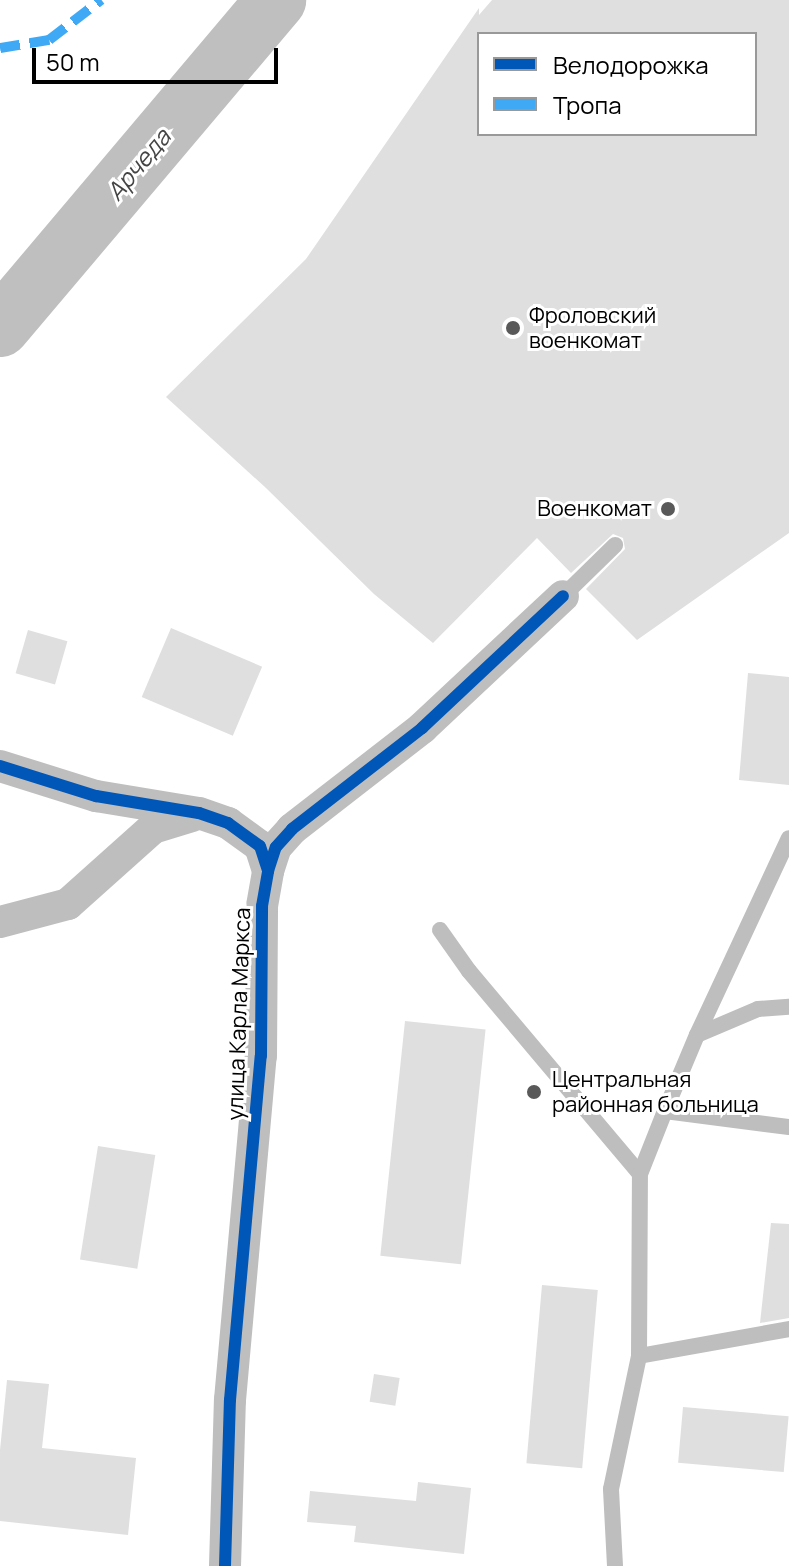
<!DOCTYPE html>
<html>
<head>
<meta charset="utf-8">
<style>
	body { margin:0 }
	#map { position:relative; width:789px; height:1566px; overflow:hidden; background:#fff; font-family:Manrope,sans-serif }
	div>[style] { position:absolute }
	.river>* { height:60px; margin:-30px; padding:0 30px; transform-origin:30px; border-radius:30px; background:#bfbfbf }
	.building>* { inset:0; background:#dfdfdf; transform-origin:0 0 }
	.service>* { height:16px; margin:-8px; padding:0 8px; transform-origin:8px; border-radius:8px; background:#bebebe }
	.minor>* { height:32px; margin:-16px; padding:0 16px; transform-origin:16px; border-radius:16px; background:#bebebe }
	.quiet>* { height:10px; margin-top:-5px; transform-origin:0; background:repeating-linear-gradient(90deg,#3fa9f5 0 20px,transparent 0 30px) }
	.cycleway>* { height:12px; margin:-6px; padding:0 6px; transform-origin:6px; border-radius:6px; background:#0057b8 }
	.dots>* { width:22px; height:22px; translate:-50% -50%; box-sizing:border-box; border:4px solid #fff; border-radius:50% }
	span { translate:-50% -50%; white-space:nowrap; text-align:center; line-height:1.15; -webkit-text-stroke:6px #fff; paint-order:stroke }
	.poi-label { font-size:22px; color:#000 }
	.left { translate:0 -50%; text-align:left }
	.right { translate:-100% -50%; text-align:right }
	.street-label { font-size:22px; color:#000 }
	.water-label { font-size:24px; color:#444; font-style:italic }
	.legend { position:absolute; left:477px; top:32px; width:280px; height:104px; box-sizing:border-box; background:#fff; border:2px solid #999; margin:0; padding:10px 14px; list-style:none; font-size:24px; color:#000 }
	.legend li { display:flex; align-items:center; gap:16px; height:40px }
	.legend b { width:40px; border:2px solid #999 }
	.scale { position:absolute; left:32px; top:48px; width:246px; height:36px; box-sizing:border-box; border:4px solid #000; border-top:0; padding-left:10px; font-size:24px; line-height:28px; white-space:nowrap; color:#000; -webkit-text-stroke:6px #fff; paint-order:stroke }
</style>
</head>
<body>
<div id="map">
	<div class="river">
		<i style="left:0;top:327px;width:428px;rotate:-49.8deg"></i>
	</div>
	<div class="building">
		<i style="clip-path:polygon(evenodd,492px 0,789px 0,789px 533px,637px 640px,586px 589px,625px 549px,623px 538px,613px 534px,571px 573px,537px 538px,433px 643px,374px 594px,266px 488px,166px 397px,306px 259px,479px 8px,479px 15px,492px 0,479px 34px,755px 34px,755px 134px,479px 134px,479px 34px)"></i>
		<i style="left:171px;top:628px;width:99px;height:75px;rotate:23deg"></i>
		<i style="left:28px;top:630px;width:41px;height:45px;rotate:16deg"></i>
		<i style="clip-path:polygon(748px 673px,789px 677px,789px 785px,739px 780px)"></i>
		<i style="left:405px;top:1021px;width:81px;height:236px;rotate:6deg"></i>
		<i style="left:98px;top:1146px;width:58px;height:115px;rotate:9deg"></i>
		<i style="clip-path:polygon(771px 1223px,789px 1224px,789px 1318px,760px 1323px)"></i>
		<i style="left:542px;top:1285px;width:56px;height:179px;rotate:5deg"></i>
		<i style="left:374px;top:1374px;width:26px;height:28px;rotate:9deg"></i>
		<i style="clip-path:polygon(7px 1380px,49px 1384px,42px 1448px,136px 1458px,128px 1535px,0 1521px,0 1450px)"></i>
		<i style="left:683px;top:1407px;width:106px;height:56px;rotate:5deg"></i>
		<i style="clip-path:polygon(418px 1482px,471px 1488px,464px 1554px,354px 1542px,356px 1526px,307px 1522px,310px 1491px,416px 1501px)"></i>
	</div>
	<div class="service">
		<i style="left:563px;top:596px;width:73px;rotate:-44.4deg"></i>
		<i style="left:440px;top:930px;width:50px;rotate:54.7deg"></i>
		<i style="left:469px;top:971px;width:265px;rotate:49.9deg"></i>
		<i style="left:640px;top:1174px;width:68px;rotate:-68.4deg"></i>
		<i style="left:665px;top:1111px;width:125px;rotate:7.4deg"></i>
		<i style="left:697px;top:1035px;width:217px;rotate:-65deg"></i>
		<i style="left:665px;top:1111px;width:82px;rotate:-67.2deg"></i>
		<i style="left:697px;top:1035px;width:66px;rotate:-23.1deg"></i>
		<i style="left:758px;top:1009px;width:31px;rotate:-4deg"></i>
		<i style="left:639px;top:1356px;width:182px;rotate:-89.7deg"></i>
		<i style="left:615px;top:1566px;width:77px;rotate:-93deg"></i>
		<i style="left:611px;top:1489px;width:136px;rotate:-78.1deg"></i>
		<i style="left:639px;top:1356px;width:152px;rotate:-10.2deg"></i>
	</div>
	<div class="minor">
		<i style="left:0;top:766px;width:101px;rotate:17.4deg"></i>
		<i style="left:96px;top:796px;width:104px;rotate:9.4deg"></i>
		<i style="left:199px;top:813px;width:31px;rotate:19deg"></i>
		<i style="left:228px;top:823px;width:39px;rotate:36deg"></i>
		<i style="left:260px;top:846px;width:26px;rotate:72deg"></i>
		<i style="left:0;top:922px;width:70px;rotate:-14.8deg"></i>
		<i style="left:68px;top:904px;width:114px;rotate:-41.8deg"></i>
		<i style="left:153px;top:828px;width:41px;rotate:-17.1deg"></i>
		<i style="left:225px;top:1566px;width:166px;rotate:-88.3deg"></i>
		<i style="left:230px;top:1400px;width:345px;rotate:-84.9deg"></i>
		<i style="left:261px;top:1056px;width:150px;rotate:-89.6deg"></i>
		<i style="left:262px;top:906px;width:36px;rotate:-80deg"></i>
		<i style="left:268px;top:871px;width:25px;rotate:-72deg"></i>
		<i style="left:276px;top:847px;width:24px;rotate:-48deg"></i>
		<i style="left:292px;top:829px;width:165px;rotate:-37.8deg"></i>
		<i style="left:422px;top:728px;width:193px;rotate:-43.1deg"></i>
	</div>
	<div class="quiet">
		<i style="left:0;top:48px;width:50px;rotate:-9.3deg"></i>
		<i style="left:49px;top:40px;width:66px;rotate:-37.6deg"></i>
	</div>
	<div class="cycleway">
		<i style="left:0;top:766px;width:101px;rotate:17.4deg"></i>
		<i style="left:96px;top:796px;width:104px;rotate:9.4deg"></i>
		<i style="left:199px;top:813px;width:31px;rotate:19deg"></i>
		<i style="left:228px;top:823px;width:39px;rotate:36deg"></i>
		<i style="left:260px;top:846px;width:26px;rotate:72deg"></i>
		<i style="left:225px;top:1566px;width:166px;rotate:-88.3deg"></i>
		<i style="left:230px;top:1400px;width:345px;rotate:-84.9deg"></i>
		<i style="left:261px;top:1056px;width:150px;rotate:-89.6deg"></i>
		<i style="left:262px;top:906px;width:36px;rotate:-80deg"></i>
		<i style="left:268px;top:871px;width:25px;rotate:-72deg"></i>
		<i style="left:276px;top:847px;width:24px;rotate:-48deg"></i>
		<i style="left:292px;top:829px;width:165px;rotate:-37.8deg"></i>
		<i style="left:422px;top:728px;width:193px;rotate:-43.1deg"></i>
	</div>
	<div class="dots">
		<i style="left:513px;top:328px;background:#595959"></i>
		<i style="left:668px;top:509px;background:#595959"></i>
		<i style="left:534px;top:1092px;background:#595959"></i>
	</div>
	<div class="poi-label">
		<span class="left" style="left:529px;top:328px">Фроловский<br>военкомат</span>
		<span class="right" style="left:652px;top:509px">Военкомат</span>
		<span class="left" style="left:552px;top:1092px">Центральная<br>районная больница</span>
	</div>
	<div class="street-label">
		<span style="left:239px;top:1014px;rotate:-88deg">улица Карла Маркса</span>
	</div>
	<div class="water-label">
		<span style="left:138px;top:164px;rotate:-50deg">Арчеда</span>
	</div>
	<ul class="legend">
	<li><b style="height:10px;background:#0057b8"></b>Велодорожка</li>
	<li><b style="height:10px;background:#3fa9f5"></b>Тропа</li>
	</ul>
	<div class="scale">50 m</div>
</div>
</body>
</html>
